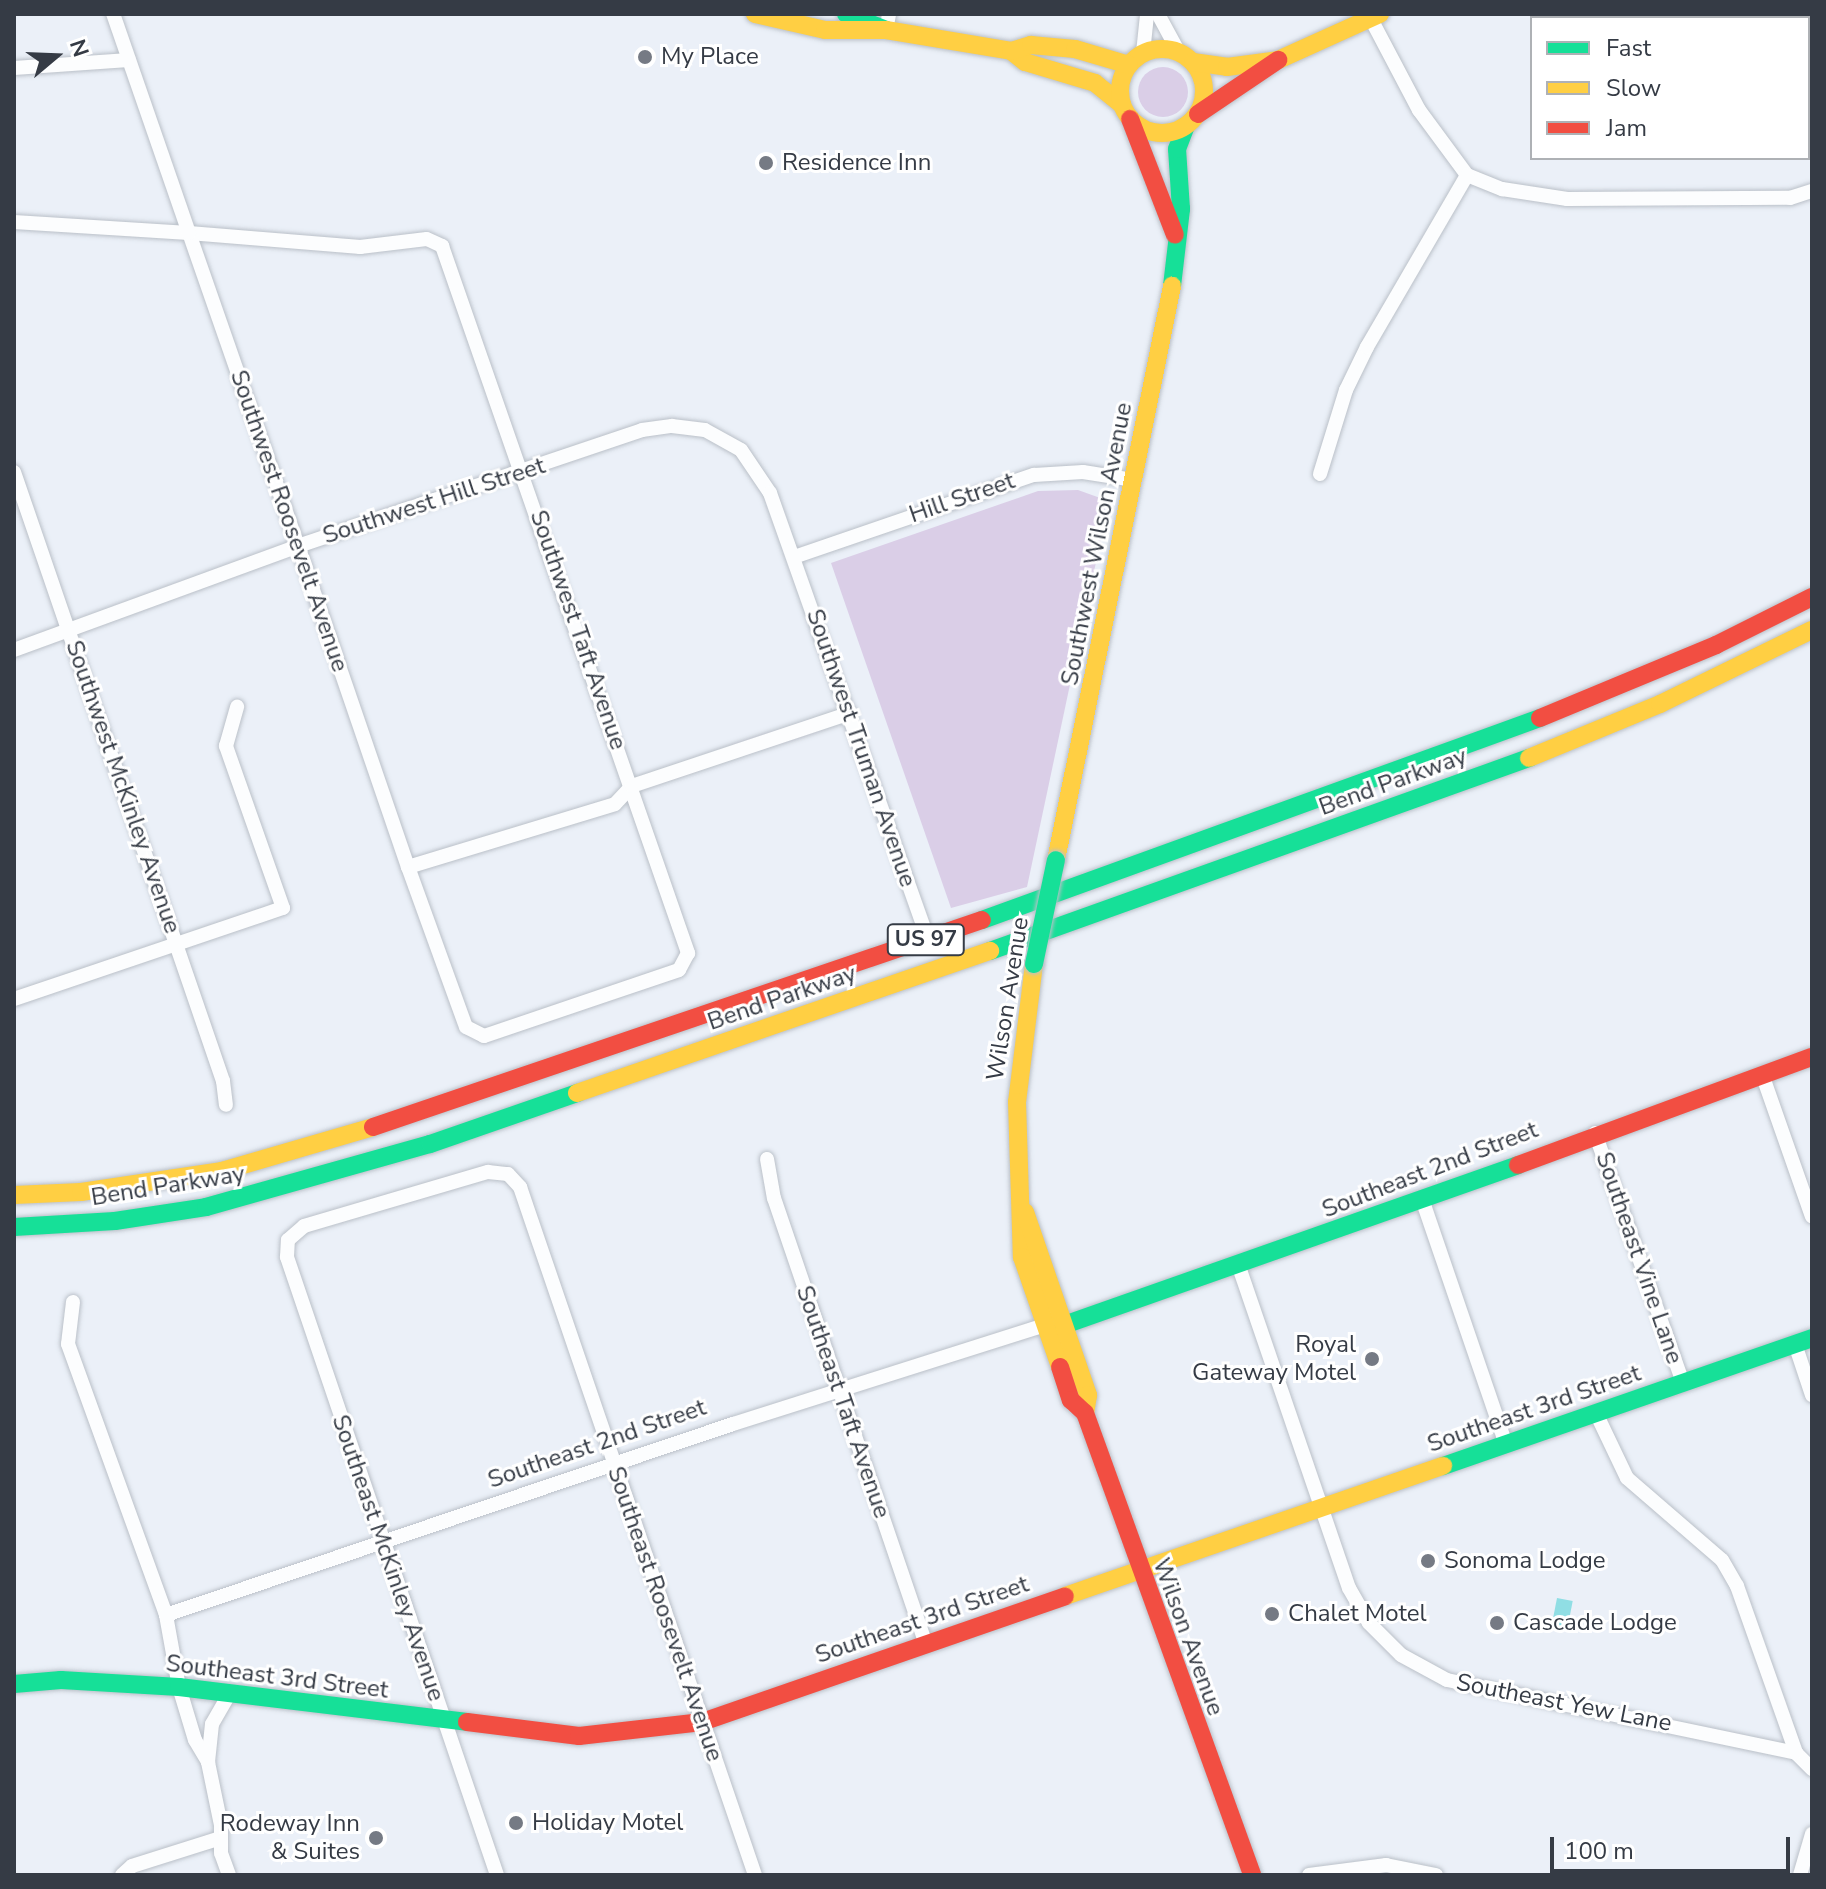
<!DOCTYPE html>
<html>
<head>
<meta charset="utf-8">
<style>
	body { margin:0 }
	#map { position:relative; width:1826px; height:1889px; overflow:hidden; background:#ebf0f8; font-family:"Nunito Sans",sans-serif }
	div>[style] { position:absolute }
	.green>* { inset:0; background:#dacee7 }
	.round { border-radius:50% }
	.water>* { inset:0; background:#90dee4; transform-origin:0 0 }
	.roads { filter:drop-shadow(0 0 2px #bac0c8) drop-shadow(0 0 2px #bac0c8) }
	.street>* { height:14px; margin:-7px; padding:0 7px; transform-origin:7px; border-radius:7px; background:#fcfdfe }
	.fast>* { height:18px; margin:-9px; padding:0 9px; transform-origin:9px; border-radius:9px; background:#16e098 }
	.slow>* { height:18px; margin:-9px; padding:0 9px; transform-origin:9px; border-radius:9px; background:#ffcf43 }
	.slow>.ring { margin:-9px; padding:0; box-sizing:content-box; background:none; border:18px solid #ffcf43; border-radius:50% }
	.jam>* { height:18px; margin:-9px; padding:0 9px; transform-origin:9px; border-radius:9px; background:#f24e42 }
	.bridges { filter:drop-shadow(0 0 2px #bac0c8) drop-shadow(0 0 2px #bac0c8) }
	.fast-bridge>* { height:18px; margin:-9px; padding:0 9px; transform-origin:9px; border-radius:9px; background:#16e098 }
	.dots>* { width:22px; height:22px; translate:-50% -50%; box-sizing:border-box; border:4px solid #fff; border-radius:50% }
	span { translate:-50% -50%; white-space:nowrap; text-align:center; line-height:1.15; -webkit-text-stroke:6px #fff; paint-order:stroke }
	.shield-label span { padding:2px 6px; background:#fff; border:2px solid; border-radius:6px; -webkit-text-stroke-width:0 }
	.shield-label { font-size:22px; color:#353b45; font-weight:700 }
	.poi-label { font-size:24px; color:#353b45 }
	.left { translate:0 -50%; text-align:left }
	.right { translate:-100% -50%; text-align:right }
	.street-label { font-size:24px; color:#353b45 }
	.frame { position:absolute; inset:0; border:16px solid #353b45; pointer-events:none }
	.legend { position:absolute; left:1530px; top:16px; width:280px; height:144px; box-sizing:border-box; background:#fff; border:2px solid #aeb1b5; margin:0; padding:10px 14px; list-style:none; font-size:24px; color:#353b45 }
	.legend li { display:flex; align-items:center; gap:16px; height:40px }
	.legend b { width:40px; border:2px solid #aeb1b5 }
	.north { position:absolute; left:16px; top:16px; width:80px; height:80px; -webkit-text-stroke:6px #fff; paint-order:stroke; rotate:71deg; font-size:22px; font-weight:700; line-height:32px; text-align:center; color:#353b45 }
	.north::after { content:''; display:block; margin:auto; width:28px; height:36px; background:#353b45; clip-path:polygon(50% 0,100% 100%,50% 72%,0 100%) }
	.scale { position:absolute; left:1550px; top:1837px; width:240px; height:36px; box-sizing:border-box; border:4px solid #353b45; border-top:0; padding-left:10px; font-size:24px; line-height:28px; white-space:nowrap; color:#353b45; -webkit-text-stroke:6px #fff; paint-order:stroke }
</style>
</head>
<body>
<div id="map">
	<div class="green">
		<i class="round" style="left:1138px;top:67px;width:50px;height:50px"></i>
		<i style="clip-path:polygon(1078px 490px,1103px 499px,1106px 515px,1027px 887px,951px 908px,831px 563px,1038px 491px)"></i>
	</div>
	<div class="water">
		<i style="left:1557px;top:1598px;width:16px;height:29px;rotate:11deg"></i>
	</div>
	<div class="roads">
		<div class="street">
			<i style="left:1158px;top:14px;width:42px;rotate:61.6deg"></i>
			<i style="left:1371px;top:19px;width:103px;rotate:62.2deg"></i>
			<i style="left:1419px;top:110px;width:81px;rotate:53.6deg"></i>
			<i style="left:1467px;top:175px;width:38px;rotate:22deg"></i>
			<i style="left:1502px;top:189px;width:66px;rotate:8.7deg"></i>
			<i style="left:1567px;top:199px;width:223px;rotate:-0.3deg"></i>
			<i style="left:1790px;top:198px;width:23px;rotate:-18deg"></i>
			<i style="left:886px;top:30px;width:16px;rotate:-79deg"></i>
			<i style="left:1143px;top:53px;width:39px;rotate:-84deg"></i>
			<i style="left:14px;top:68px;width:115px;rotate:-4deg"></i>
			<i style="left:14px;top:222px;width:175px;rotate:3.6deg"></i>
			<i style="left:189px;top:233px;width:172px;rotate:4.7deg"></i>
			<i style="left:360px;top:247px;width:67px;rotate:-6.8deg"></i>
			<i style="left:427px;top:239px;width:17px;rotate:25deg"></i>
			<i style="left:442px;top:246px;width:749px;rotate:70.81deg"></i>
			<i style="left:688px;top:953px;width:19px;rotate:118deg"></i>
			<i style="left:679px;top:970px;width:206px;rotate:161.3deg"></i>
			<i style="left:484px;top:1036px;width:20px;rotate:-153deg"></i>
			<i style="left:466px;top:1027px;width:170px;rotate:-109.9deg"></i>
			<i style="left:408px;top:867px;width:339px;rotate:-108.9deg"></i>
			<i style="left:298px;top:546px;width:331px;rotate:-109.2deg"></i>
			<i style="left:189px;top:233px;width:232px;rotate:-109.1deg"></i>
			<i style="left:14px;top:472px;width:644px;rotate:71.06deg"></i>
			<i style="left:223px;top:1081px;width:24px;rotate:83deg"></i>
			<i style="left:1320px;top:474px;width:88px;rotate:-72.8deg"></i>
			<i style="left:1346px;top:390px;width:48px;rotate:-64deg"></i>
			<i style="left:1367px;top:347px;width:199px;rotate:-59.8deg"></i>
			<i style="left:794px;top:557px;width:254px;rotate:-18.9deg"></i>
			<i style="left:1034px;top:475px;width:49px;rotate:-3.5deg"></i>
			<i style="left:1083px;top:472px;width:52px;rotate:8.9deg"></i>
			<i style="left:14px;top:650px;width:302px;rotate:-20.1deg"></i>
			<i style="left:298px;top:546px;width:363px;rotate:-18.6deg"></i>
			<i style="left:642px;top:430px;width:30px;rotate:-8deg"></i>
			<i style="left:672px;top:426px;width:33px;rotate:7deg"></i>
			<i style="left:705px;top:430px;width:41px;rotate:29.1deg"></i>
			<i style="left:741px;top:450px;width:52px;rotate:56deg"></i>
			<i style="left:770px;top:493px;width:473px;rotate:70.5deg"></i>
			<i style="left:408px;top:867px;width:216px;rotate:-16.9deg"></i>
			<i style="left:615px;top:804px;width:25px;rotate:-47deg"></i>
			<i style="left:632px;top:786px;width:230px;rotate:-18.5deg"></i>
			<i style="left:14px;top:999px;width:284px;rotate:-18.7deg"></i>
			<i style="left:283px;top:908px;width:172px;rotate:-109.4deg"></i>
			<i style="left:226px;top:746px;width:41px;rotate:-74.2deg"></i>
			<i style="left:1762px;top:1074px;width:151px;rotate:70.7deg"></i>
			<i style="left:1595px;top:1133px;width:265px;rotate:70.6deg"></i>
			<i style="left:767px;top:1159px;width:40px;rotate:80deg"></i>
			<i style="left:774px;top:1198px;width:471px;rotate:71.2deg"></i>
			<i style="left:1422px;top:1199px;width:259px;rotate:71.1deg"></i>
			<i style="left:1239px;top:1267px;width:339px;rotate:71.1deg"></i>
			<i style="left:1349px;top:1588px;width:40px;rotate:60.3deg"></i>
			<i style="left:1369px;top:1623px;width:45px;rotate:45deg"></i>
			<i style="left:1401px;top:1655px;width:52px;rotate:28.5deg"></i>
			<i style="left:1447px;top:1680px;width:357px;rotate:11.8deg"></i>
			<i style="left:1796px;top:1753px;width:23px;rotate:45deg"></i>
			<i style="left:73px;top:1302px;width:42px;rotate:96.8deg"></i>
			<i style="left:68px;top:1344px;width:288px;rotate:70.1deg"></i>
			<i style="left:166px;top:1615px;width:73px;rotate:79.8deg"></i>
			<i style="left:179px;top:1687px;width:55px;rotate:73.2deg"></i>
			<i style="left:195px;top:1740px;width:26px;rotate:59deg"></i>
			<i style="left:1795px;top:1344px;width:54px;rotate:71.6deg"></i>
			<i style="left:1596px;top:1413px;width:72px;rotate:64.5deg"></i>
			<i style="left:1627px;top:1478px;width:125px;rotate:40.8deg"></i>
			<i style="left:1722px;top:1560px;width:30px;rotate:60deg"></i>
			<i style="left:1737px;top:1586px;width:177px;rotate:70.5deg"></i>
			<i style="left:166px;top:1615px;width:598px;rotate:-18.62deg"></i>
			<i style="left:733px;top:1424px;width:327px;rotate:-17.6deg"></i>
			<i style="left:122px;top:1875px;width:13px;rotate:-42deg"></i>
			<i style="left:132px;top:1866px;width:93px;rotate:-17.5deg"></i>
			<i style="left:229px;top:1875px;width:23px;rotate:-110deg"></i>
			<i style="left:221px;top:1853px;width:28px;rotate:-90deg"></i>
			<i style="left:221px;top:1825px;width:64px;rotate:-101.7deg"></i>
			<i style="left:208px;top:1762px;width:38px;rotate:-84deg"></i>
			<i style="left:212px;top:1724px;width:36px;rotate:-60deg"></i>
			<i style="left:497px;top:1875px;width:653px;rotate:-108.77deg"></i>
			<i style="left:287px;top:1257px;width:17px;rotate:-87deg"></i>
			<i style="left:288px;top:1240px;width:21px;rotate:-41deg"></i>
			<i style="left:304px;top:1226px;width:192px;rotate:-16.4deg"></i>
			<i style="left:488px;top:1172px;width:20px;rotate:6deg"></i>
			<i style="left:508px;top:1174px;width:18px;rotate:47deg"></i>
			<i style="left:520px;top:1187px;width:727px;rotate:71.14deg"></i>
			<i style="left:1309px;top:1875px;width:78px;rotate:-7.4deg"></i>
			<i style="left:1386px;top:1865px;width:51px;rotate:11.3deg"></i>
			<i style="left:1800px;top:1875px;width:43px;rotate:-73.7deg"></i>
		</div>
		<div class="fast">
			<i style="left:846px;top:14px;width:43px;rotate:21.8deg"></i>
			<i style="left:1172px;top:286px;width:78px;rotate:-83.3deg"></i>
			<i style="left:1181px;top:209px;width:60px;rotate:-93.8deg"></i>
			<i style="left:1177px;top:149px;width:25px;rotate:-69deg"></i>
			<i style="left:982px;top:920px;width:593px;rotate:-19.9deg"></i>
			<i style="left:990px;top:951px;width:573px;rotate:-19.7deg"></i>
			<i style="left:14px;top:1227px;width:101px;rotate:-3.4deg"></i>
			<i style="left:115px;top:1221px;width:92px;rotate:-8.7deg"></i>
			<i style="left:206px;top:1207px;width:233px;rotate:-15.7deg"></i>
			<i style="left:430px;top:1144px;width:156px;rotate:-19.1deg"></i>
			<i style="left:1064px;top:1325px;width:481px;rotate:-19.4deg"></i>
			<i style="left:1443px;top:1466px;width:391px;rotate:-19.1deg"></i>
			<i style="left:14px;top:1684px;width:47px;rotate:-4.9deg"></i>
			<i style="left:61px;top:1680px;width:118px;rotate:3.4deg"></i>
			<i style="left:179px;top:1687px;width:290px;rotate:6.9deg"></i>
		</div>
		<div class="slow">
			<i style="left:755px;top:14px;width:72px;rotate:12.9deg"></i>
			<i style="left:825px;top:30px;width:61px"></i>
			<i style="left:886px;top:30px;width:127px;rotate:9.5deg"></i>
			<i style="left:1011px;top:51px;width:18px;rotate:38deg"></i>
			<i style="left:1025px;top:62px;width:73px;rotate:16.7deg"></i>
			<i style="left:1095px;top:83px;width:35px;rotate:39deg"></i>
			<i class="ring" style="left:1120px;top:49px;width:66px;height:66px"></i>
			<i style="left:1011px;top:51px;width:21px;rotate:-17deg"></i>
			<i style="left:1031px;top:45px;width:44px;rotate:5.2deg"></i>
			<i style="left:1075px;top:49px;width:56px;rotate:16.5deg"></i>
			<i style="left:1193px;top:62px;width:34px;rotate:8deg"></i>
			<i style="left:1227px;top:67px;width:51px;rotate:-7.8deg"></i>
			<i style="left:1278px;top:60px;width:112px;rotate:-24.3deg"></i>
			<i style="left:1529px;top:758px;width:142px;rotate:-22.4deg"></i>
			<i style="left:1660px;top:704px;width:169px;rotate:-26deg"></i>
			<i style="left:1056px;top:860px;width:586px;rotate:-78.57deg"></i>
			<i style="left:1034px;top:964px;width:139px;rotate:97deg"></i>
			<i style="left:1017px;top:1102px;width:155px;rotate:88.2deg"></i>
			<i style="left:1022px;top:1257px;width:116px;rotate:70.9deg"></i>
			<i style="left:577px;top:1093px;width:437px;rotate:-19deg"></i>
			<i style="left:14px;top:1195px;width:67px;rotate:-2.6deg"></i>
			<i style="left:81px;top:1192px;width:143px;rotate:-8.5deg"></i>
			<i style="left:222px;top:1171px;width:157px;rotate:-16.2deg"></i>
			<i style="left:1025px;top:1212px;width:194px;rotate:71deg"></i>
			<i style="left:1088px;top:1395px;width:18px;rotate:99deg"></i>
			<i style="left:1065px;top:1596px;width:400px;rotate:-19deg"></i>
		</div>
		<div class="jam">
			<i style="left:1198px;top:114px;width:97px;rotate:-34deg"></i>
			<i style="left:1130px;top:119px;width:124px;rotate:68.8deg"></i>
			<i style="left:1540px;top:718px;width:191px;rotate:-22.5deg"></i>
			<i style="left:1716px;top:645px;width:107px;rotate:-26.6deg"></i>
			<i style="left:373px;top:1127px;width:643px;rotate:-18.77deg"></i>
			<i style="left:1518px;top:1165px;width:313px;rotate:-20.2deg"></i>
			<i style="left:1060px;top:1367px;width:35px;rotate:72deg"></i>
			<i style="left:1071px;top:1400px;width:19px;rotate:43deg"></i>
			<i style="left:1085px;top:1413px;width:491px;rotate:70.1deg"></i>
			<i style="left:467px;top:1722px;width:113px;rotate:7.1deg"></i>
			<i style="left:579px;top:1736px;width:124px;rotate:-6.5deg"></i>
			<i style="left:702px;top:1722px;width:384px;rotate:-19.1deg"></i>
		</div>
	</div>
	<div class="bridges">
		<div class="fast-bridge">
			<i style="left:1034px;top:964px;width:106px;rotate:-78.1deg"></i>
		</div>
	</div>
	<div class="dots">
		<i style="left:645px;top:57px;background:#757a84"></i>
		<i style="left:766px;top:163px;background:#757a84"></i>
		<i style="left:1372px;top:1359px;background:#757a84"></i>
		<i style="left:1428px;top:1561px;background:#757a84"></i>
		<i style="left:1272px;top:1614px;background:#757a84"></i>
		<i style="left:1497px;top:1623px;background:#757a84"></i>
		<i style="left:516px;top:1823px;background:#757a84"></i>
		<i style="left:376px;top:1838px;background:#757a84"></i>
	</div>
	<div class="shield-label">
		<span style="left:926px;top:940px">US 97</span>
	</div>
	<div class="poi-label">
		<span class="left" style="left:661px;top:57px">My Place</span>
		<span class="left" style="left:782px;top:163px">Residence Inn</span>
		<span class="right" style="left:1356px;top:1359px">Royal<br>Gateway Motel</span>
		<span class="left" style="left:1444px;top:1561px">Sonoma Lodge</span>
		<span class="left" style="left:1288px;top:1614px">Chalet Motel</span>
		<span class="left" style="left:1513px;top:1623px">Cascade Lodge</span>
		<span class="left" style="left:532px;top:1823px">Holiday Motel</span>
		<span class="right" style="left:360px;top:1838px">Rodeway Inn<br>&amp; Suites</span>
	</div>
	<div class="street-label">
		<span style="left:962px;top:498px;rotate:-19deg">Hill Street</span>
		<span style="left:434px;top:501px;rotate:-18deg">Southwest Hill Street</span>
		<span style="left:289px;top:521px;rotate:71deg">Southwest Roosevelt Avenue</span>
		<span style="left:1097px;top:544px;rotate:-79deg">Southwest Wilson Avenue</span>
		<span style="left:578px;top:630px;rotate:71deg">Southwest Taft Avenue</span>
		<span style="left:861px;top:748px;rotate:71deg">Southwest Truman Avenue</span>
		<span style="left:1393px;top:782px;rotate:-20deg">Bend Parkway</span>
		<span style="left:123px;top:787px;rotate:71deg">Southwest McKinley Avenue</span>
		<span style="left:782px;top:998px;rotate:-19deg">Bend Parkway</span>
		<span style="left:1008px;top:999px;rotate:-81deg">Wilson Avenue</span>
		<span style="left:1430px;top:1170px;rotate:-21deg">Southeast 2nd Street</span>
		<span style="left:168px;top:1186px;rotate:-9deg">Bend Parkway</span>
		<span style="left:1639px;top:1258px;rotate:71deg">Southeast Vine Lane</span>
		<span style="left:843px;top:1402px;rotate:71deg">Southeast Taft Avenue</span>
		<span style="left:1534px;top:1409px;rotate:-19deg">Southeast 3rd Street</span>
		<span style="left:597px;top:1444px;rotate:-19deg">Southeast 2nd Street</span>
		<span style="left:388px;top:1558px;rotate:71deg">Southeast McKinley Avenue</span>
		<span style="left:665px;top:1614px;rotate:71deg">Southeast Roosevelt Avenue</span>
		<span style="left:922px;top:1620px;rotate:-19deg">Southeast 3rd Street</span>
		<span style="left:1188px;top:1637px;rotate:70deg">Wilson Avenue</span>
		<span style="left:277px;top:1677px;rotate:7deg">Southeast 3rd Street</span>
		<span style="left:1564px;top:1703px;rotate:11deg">Southeast Yew Lane</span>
	</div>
	<div class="frame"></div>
	<ul class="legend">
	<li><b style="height:10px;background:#16e098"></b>Fast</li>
	<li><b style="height:10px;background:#ffcf43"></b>Slow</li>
	<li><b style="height:10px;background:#f24e42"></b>Jam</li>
	</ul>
	<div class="north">N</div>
	<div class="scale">100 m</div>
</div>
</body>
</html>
